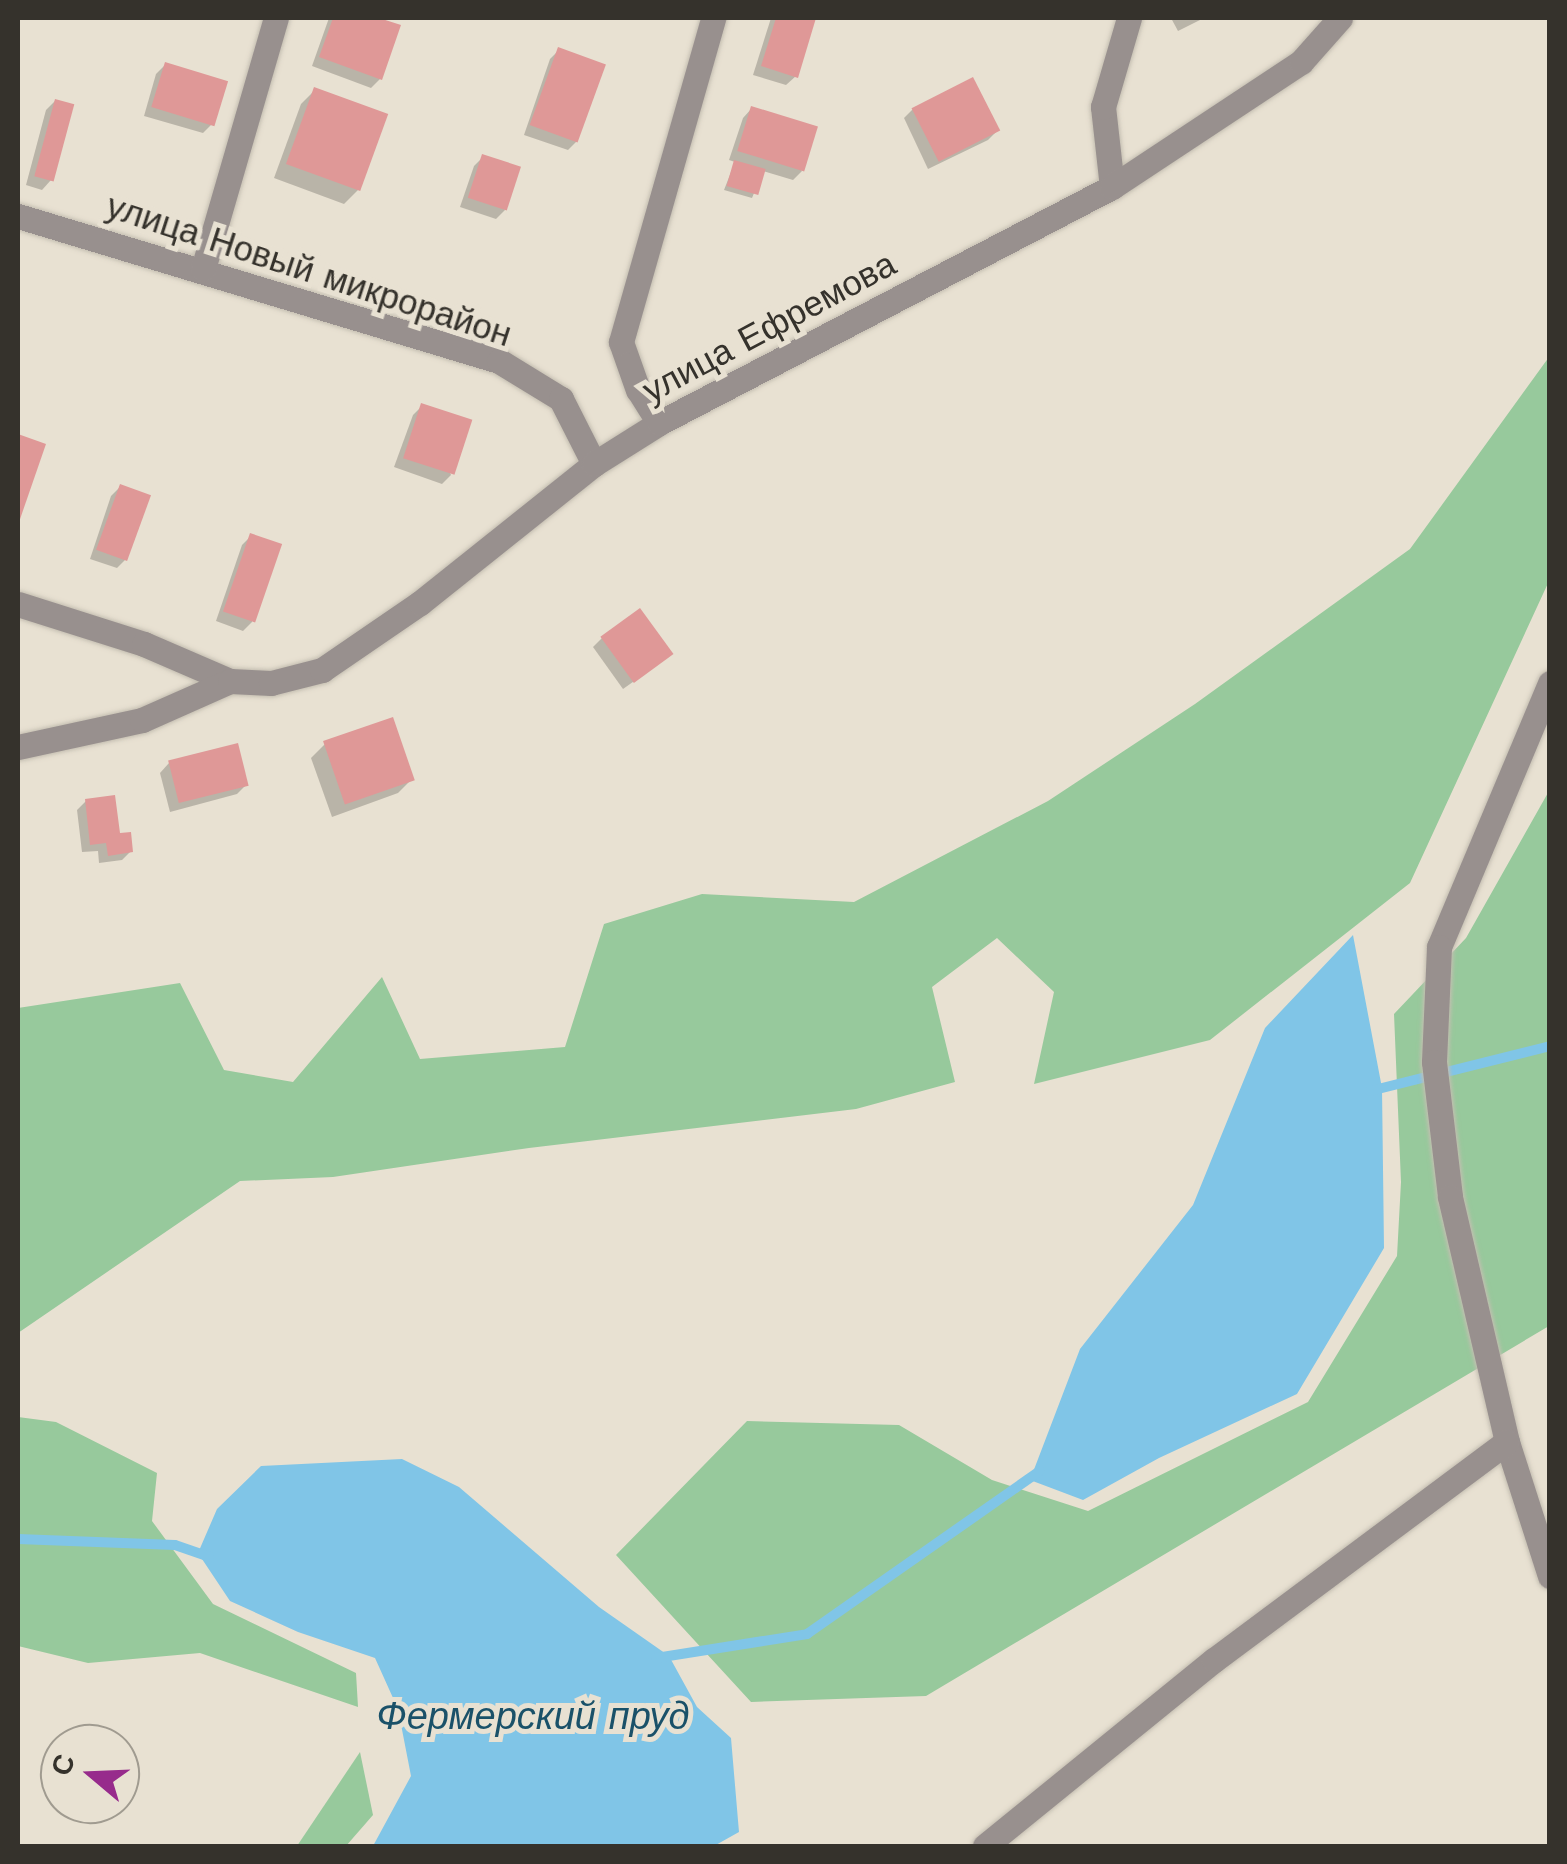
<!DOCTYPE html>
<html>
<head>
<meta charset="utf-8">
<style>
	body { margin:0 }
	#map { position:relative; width:1567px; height:1864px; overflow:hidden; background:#e8e1d2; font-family:"Work Sans",sans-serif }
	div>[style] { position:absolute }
	.green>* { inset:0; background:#97c99c }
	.water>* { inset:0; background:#80c5e7 }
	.shadow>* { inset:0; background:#0003 }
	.stream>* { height:10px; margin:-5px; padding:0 5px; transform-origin:5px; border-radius:5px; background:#80c5e7 }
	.building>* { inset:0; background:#df9897; transform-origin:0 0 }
	.roads { filter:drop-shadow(0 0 2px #c4beb1) drop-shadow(0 0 2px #c4beb1) }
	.minor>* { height:25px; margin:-12.5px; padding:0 12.5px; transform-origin:12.5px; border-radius:12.5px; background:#98908e }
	span { translate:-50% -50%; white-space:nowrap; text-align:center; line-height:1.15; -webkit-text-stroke:10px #e8e1d2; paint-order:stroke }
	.street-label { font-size:35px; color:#35322c }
	.water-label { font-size:38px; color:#1a5169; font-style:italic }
	.frame { position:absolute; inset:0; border:20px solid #35322c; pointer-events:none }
	.north { position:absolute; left:40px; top:1724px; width:100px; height:100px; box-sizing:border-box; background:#e8e1d2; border:2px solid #a09b90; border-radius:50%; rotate:289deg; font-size:28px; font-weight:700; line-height:40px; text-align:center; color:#35322c }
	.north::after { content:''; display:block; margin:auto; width:35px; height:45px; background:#972b8c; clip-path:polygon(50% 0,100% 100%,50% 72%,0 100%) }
</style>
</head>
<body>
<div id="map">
	<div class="green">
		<i style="clip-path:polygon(1549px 357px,1549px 581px,1410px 883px,1210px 1040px,1034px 1084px,1054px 992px,997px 938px,932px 987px,955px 1082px,856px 1109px,529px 1148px,333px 1177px,240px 1181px,18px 1333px,18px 1008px,180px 983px,224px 1070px,293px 1082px,382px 977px,420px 1059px,565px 1047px,604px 924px,702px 894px,854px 902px,1048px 801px,1195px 704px,1410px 549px)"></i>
		<i style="clip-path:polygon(1549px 791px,1549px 1326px,926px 1696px,751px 1702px,616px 1555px,747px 1421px,899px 1425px,992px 1480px,1088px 1511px,1308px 1402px,1397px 1256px,1401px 1182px,1394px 1014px,1466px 938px)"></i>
		<i style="clip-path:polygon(18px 1417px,56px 1422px,157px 1473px,152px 1521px,213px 1604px,356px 1673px,358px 1707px,200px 1653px,88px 1663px,18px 1646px)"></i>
		<i style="clip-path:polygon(360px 1752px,373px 1815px,346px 1846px,297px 1846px)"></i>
	</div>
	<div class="water">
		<i style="clip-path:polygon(1353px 935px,1382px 1088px,1384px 1248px,1297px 1394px,1159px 1458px,1083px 1500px,1030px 1480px,1080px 1349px,1193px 1205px,1265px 1028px)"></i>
		<i style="clip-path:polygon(402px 1459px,459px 1487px,599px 1607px,669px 1656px,697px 1707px,731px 1738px,739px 1832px,714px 1846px,373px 1846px,411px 1776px,398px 1709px,375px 1658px,298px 1632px,230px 1601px,198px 1553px,217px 1509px,261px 1466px)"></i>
	</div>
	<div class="shadow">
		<i style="clip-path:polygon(329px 18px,372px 18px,398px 27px,380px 79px,371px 88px,312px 66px)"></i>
		<i style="clip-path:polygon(771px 18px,814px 18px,796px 76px,786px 85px,753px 75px)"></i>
		<i style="clip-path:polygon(1171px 18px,1204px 18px,1178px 31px)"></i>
		<i style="clip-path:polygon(559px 50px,577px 141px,568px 150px,524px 135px,550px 59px)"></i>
		<i style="clip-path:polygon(165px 65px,212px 124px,203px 133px,144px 116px,156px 74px)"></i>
		<i style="clip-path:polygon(315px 90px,358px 190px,344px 204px,274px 178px,301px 104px)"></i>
		<i style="clip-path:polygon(55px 101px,51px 180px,42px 190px,26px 185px,46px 110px)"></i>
		<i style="clip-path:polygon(752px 108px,802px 171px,793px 180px,763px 171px,752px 198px,724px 190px,735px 162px,729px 160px,743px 118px)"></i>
		<i style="clip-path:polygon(913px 109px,997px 131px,988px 140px,928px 169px,904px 118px)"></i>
		<i style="clip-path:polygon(483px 157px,505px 210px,496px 219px,460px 207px,474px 166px)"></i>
		<i style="clip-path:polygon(422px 406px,451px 475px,442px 484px,394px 467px,413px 415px)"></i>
		<i style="clip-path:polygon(120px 487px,126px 559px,117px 568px,90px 559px,111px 496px)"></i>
		<i style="clip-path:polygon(251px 536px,252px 622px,243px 631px,216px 621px,242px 545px)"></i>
		<i style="clip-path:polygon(602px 638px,661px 662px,623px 689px,593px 647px)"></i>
		<i style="clip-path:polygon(325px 744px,412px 779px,398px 793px,332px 817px,311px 758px)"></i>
		<i style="clip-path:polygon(169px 763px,246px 785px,237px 794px,170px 812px,160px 773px)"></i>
		<i style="clip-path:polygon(86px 801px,131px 851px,122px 860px,99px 863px,98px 851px,82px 852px,77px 810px)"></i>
	</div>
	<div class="stream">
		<i style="left:1370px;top:1091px;width:186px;rotate:-14deg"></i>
		<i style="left:18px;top:1539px;width:157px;rotate:2.2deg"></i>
		<i style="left:175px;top:1545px;width:36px;rotate:19deg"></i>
		<i style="left:656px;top:1658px;width:153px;rotate:-9deg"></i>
		<i style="left:807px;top:1634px;width:284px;rotate:-35deg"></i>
	</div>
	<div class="building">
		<i style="clip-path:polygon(333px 18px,379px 18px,401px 25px,382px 80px,319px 57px)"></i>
		<i style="clip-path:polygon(776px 18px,816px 18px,798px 78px,761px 66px)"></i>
		<i style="left:558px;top:47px;width:51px;height:83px;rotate:20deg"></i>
		<i style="left:165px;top:62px;width:66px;height:47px;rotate:17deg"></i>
		<i style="left:973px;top:77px;width:60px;height:69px;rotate:63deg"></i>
		<i style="left:314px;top:87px;width:79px;height:82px;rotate:20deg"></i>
		<i style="left:55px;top:99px;width:20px;height:80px;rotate:15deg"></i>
		<i style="left:751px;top:106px;width:70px;height:47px;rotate:17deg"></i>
		<i style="left:482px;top:154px;width:41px;height:46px;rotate:18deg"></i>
		<i style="left:734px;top:160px;width:33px;height:27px;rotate:16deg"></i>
		<i style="left:421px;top:403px;width:54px;height:58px;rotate:18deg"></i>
		<i style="clip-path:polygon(18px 434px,46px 444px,18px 525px)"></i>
		<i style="left:120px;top:484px;width:33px;height:70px;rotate:20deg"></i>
		<i style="left:250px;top:533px;width:34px;height:83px;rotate:19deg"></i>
		<i style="left:640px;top:608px;width:57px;height:49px;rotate:54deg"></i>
		<i style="left:393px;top:717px;width:67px;height:74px;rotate:71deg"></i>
		<i style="left:238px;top:743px;width:44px;height:72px;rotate:76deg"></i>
		<i style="clip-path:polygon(115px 795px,120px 833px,131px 832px,133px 852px,108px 856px,106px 843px,90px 845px,85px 799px)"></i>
	</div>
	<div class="roads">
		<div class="minor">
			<i style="left:1112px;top:187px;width:81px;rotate:-96.4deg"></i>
			<i style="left:1103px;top:107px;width:93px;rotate:-73.7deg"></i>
			<i style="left:18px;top:216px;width:502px;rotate:16.78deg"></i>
			<i style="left:499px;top:361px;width:73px;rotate:31.5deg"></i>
			<i style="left:561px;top:399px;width:73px;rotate:63.1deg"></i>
			<i style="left:203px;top:269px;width:261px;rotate:-73.8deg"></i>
			<i style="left:659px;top:423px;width:39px;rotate:-122deg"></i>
			<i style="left:638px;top:390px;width:51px;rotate:-109.5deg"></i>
			<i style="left:621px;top:342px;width:337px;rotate:-74.1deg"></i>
			<i style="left:18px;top:604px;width:132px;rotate:17.6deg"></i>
			<i style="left:144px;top:644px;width:94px;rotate:23.3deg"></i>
			<i style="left:1550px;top:683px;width:286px;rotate:112.8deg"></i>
			<i style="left:1439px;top:947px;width:115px;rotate:92.5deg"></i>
			<i style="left:1434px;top:1062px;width:136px;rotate:83.2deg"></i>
			<i style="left:1450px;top:1197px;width:252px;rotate:76.9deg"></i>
			<i style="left:1507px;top:1442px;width:141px;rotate:72.2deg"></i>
			<i style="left:18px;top:747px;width:127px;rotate:-12.3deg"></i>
			<i style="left:142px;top:720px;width:96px;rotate:-23.9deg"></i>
			<i style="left:230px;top:681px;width:41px;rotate:2.8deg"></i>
			<i style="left:271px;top:683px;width:53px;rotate:-14.3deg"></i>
			<i style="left:322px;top:670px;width:119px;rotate:-34.4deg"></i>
			<i style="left:420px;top:603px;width:223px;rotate:-38.6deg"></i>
			<i style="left:594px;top:464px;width:77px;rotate:-32.2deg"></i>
			<i style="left:659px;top:423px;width:511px;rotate:-27.52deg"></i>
			<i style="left:1112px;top:187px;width:227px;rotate:-33.5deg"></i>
			<i style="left:1301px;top:62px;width:59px;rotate:-48.4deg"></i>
			<i style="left:985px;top:1846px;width:295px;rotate:-39.1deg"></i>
			<i style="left:1214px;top:1660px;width:365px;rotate:-36.7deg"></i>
		</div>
	</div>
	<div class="street-label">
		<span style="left:309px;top:270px;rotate:18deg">улица Новый микрорайон</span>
		<span style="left:769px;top:327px;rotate:-28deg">улица Ефремова</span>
	</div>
	<div class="water-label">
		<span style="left:533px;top:1717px">Фермерский пруд</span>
	</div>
	<div class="frame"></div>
	<div class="north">С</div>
</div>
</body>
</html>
